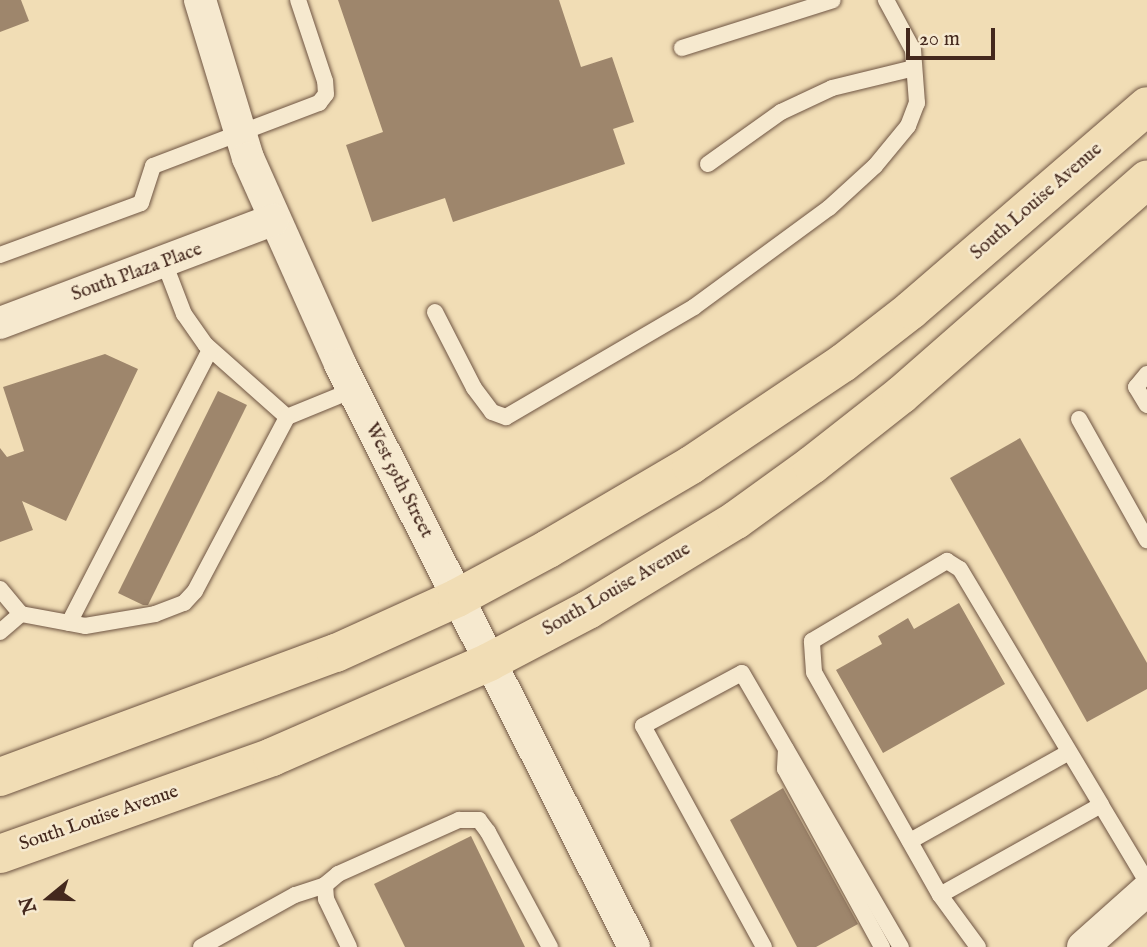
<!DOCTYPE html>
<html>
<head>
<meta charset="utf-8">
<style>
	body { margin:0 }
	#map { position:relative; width:1147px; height:947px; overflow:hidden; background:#f1ddb5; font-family:"IM FELL English",serif }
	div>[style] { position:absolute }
	.building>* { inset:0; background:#9e866c }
	.roads { filter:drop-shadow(0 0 2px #6f5543) drop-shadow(0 0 2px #6f5543) }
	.service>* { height:16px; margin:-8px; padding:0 8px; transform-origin:8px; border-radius:8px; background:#f6e9cf }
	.minor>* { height:32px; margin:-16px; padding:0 16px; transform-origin:16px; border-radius:16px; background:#f6e9cf }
	.primary>* { height:38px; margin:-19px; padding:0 19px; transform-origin:19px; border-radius:19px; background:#f1ddb5 }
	span { translate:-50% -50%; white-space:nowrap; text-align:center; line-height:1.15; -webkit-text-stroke:5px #f6e9cf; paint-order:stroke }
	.street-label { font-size:19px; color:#44281d }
	.north { position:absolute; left:14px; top:863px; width:70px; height:70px; -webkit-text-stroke:5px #f6e9cf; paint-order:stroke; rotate:251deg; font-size:19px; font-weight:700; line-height:28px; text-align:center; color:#44281d }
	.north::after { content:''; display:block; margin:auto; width:24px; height:32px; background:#44281d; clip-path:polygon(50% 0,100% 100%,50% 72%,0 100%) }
	.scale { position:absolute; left:906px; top:28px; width:89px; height:32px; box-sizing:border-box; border:4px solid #44281d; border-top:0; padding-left:9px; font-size:21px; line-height:24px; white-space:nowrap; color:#44281d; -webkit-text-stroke:5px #f6e9cf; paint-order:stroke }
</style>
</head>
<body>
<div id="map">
	<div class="building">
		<i style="clip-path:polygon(0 0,21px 0,29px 21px,0 32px)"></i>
		<i style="clip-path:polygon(338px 0,559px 0,581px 67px,612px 57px,634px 122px,613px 129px,625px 164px,453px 222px,445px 198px,372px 222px,346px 145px,383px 132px)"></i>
		<i style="clip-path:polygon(105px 354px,138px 369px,66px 521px,22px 501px,33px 530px,0 542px,0 448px,7px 457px,24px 451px,3px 387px)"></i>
		<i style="clip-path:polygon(218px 391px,247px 405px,148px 605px,143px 605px,118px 593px)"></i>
		<i style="clip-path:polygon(1020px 438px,1147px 663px,1147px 689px,1087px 722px,950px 478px)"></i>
		<i style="clip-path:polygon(959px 603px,1005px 684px,883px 753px,836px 670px,882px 644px,878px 636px,908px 618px,914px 629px)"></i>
		<i style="clip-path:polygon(783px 788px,858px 924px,816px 947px,797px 947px,730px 820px)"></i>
		<i style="clip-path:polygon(471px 836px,525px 947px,405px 947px,374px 884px)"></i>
	</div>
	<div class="roads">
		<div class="service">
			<i style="left:682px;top:48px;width:158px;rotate:-17.6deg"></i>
			<i style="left:708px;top:164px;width:90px;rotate:-35.5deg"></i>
			<i style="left:781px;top:112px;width:56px;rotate:-25.2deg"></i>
			<i style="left:832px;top:88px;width:84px;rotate:-13.7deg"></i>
			<i style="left:0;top:255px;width:150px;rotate:-20.2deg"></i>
			<i style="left:141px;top:203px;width:39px;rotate:-72deg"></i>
			<i style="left:153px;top:166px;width:178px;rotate:-20.8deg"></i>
			<i style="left:319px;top:103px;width:11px;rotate:-52deg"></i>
			<i style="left:326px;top:94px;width:13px;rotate:-94deg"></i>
			<i style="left:325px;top:81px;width:85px;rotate:-108.4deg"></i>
			<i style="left:164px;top:262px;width:56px;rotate:69deg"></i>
			<i style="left:184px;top:314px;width:38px;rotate:55deg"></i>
			<i style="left:206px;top:345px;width:108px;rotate:41.6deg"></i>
			<i style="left:287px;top:417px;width:71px;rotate:-22.2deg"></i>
			<i style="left:435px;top:312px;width:85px;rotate:62.8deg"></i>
			<i style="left:474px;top:388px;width:30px;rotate:53deg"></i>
			<i style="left:492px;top:412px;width:15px;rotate:20deg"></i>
			<i style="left:506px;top:417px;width:218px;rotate:-30.3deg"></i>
			<i style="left:694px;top:307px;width:167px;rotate:-36.3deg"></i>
			<i style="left:829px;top:208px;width:62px;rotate:-42.4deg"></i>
			<i style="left:875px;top:166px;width:52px;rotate:-50.5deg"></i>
			<i style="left:908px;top:126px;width:25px;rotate:-69deg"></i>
			<i style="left:917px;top:103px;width:53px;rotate:-94.3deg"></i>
			<i style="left:913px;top:50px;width:57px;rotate:-118.4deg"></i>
			<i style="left:1147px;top:374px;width:17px;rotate:130deg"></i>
			<i style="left:1136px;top:387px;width:21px;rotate:59deg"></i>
			<i style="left:1079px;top:419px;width:139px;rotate:60.7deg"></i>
			<i style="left:0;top:589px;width:33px;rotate:50deg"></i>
			<i style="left:21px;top:614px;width:65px;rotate:10.6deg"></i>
			<i style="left:85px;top:626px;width:71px;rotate:-9.7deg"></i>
			<i style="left:155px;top:614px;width:31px;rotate:-21deg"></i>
			<i style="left:184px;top:603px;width:16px;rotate:-47deg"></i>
			<i style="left:195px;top:591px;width:197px;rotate:-62.1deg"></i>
			<i style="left:69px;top:623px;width:307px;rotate:-62.7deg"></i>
			<i style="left:0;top:632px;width:28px;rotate:-41deg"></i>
			<i style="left:786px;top:749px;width:20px;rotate:93deg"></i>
			<i style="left:785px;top:769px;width:203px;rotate:61.4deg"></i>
			<i style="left:910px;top:841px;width:182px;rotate:-29.2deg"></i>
			<i style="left:940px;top:895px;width:256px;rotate:-119.5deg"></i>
			<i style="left:814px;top:672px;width:31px;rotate:-94deg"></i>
			<i style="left:812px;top:641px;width:157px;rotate:-30.7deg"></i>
			<i style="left:947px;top:561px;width:15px;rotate:32deg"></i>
			<i style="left:960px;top:569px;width:275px;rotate:59.1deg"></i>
			<i style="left:201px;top:947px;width:107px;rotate:-29deg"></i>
			<i style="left:295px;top:895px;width:32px;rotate:-18deg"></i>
			<i style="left:349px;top:947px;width:53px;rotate:-115.6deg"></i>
			<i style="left:326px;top:899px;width:14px;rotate:-94deg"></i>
			<i style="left:325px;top:885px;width:17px;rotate:-40deg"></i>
			<i style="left:338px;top:874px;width:133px;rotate:-24.1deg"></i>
			<i style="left:459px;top:820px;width:20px"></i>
			<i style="left:479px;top:820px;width:15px;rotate:53deg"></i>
			<i style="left:488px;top:832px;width:131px;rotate:61.7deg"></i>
			<i style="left:764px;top:947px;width:252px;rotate:-118.7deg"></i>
			<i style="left:643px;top:726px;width:112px;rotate:-28.2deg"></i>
			<i style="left:742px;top:673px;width:317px;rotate:59.9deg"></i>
			<i style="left:978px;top:947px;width:64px;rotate:-126.2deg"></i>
			<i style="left:940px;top:895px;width:184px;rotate:-29.2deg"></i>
			<i style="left:1101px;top:805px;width:90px;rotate:59.1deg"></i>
		</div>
		<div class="minor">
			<i style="left:200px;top:0;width:165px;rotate:73.1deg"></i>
			<i style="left:248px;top:158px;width:226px;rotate:65.9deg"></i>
			<i style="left:340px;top:364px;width:653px;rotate:63.24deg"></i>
			<i style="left:0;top:323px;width:292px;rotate:-20.7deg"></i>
			<i style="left:1083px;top:947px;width:86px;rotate:-41.7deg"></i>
		</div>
		<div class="primary">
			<i style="left:0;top:777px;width:358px;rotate:-20.3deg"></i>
			<i style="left:336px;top:653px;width:133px;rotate:-24.4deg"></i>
			<i style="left:457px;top:598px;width:103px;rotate:-28.3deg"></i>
			<i style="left:548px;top:549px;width:166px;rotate:-30.4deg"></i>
			<i style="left:691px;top:465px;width:183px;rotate:-33.9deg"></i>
			<i style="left:843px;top:363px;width:86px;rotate:-37.9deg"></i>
			<i style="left:911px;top:310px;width:312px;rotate:-40.8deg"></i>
			<i style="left:0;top:854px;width:289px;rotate:-19.6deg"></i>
			<i style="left:272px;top:757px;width:237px;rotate:-23.6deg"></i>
			<i style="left:489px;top:662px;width:112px;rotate:-27.7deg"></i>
			<i style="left:588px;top:610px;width:173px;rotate:-31.3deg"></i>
			<i style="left:736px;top:520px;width:94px;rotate:-35.9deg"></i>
			<i style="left:812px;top:465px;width:113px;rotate:-38.2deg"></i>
			<i style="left:901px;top:395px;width:327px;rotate:-41.2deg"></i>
		</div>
	</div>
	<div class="street-label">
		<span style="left:1037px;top:202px;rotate:-41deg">South Louise Avenue</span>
		<span style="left:137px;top:273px;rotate:-20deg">South Plaza Place</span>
		<span style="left:398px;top:481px;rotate:63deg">West 59th Street</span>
		<span style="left:617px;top:590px;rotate:-30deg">South Louise Avenue</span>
		<span style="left:99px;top:819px;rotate:-19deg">South Louise Avenue</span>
	</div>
	<div class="north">N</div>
	<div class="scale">20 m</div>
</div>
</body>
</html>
